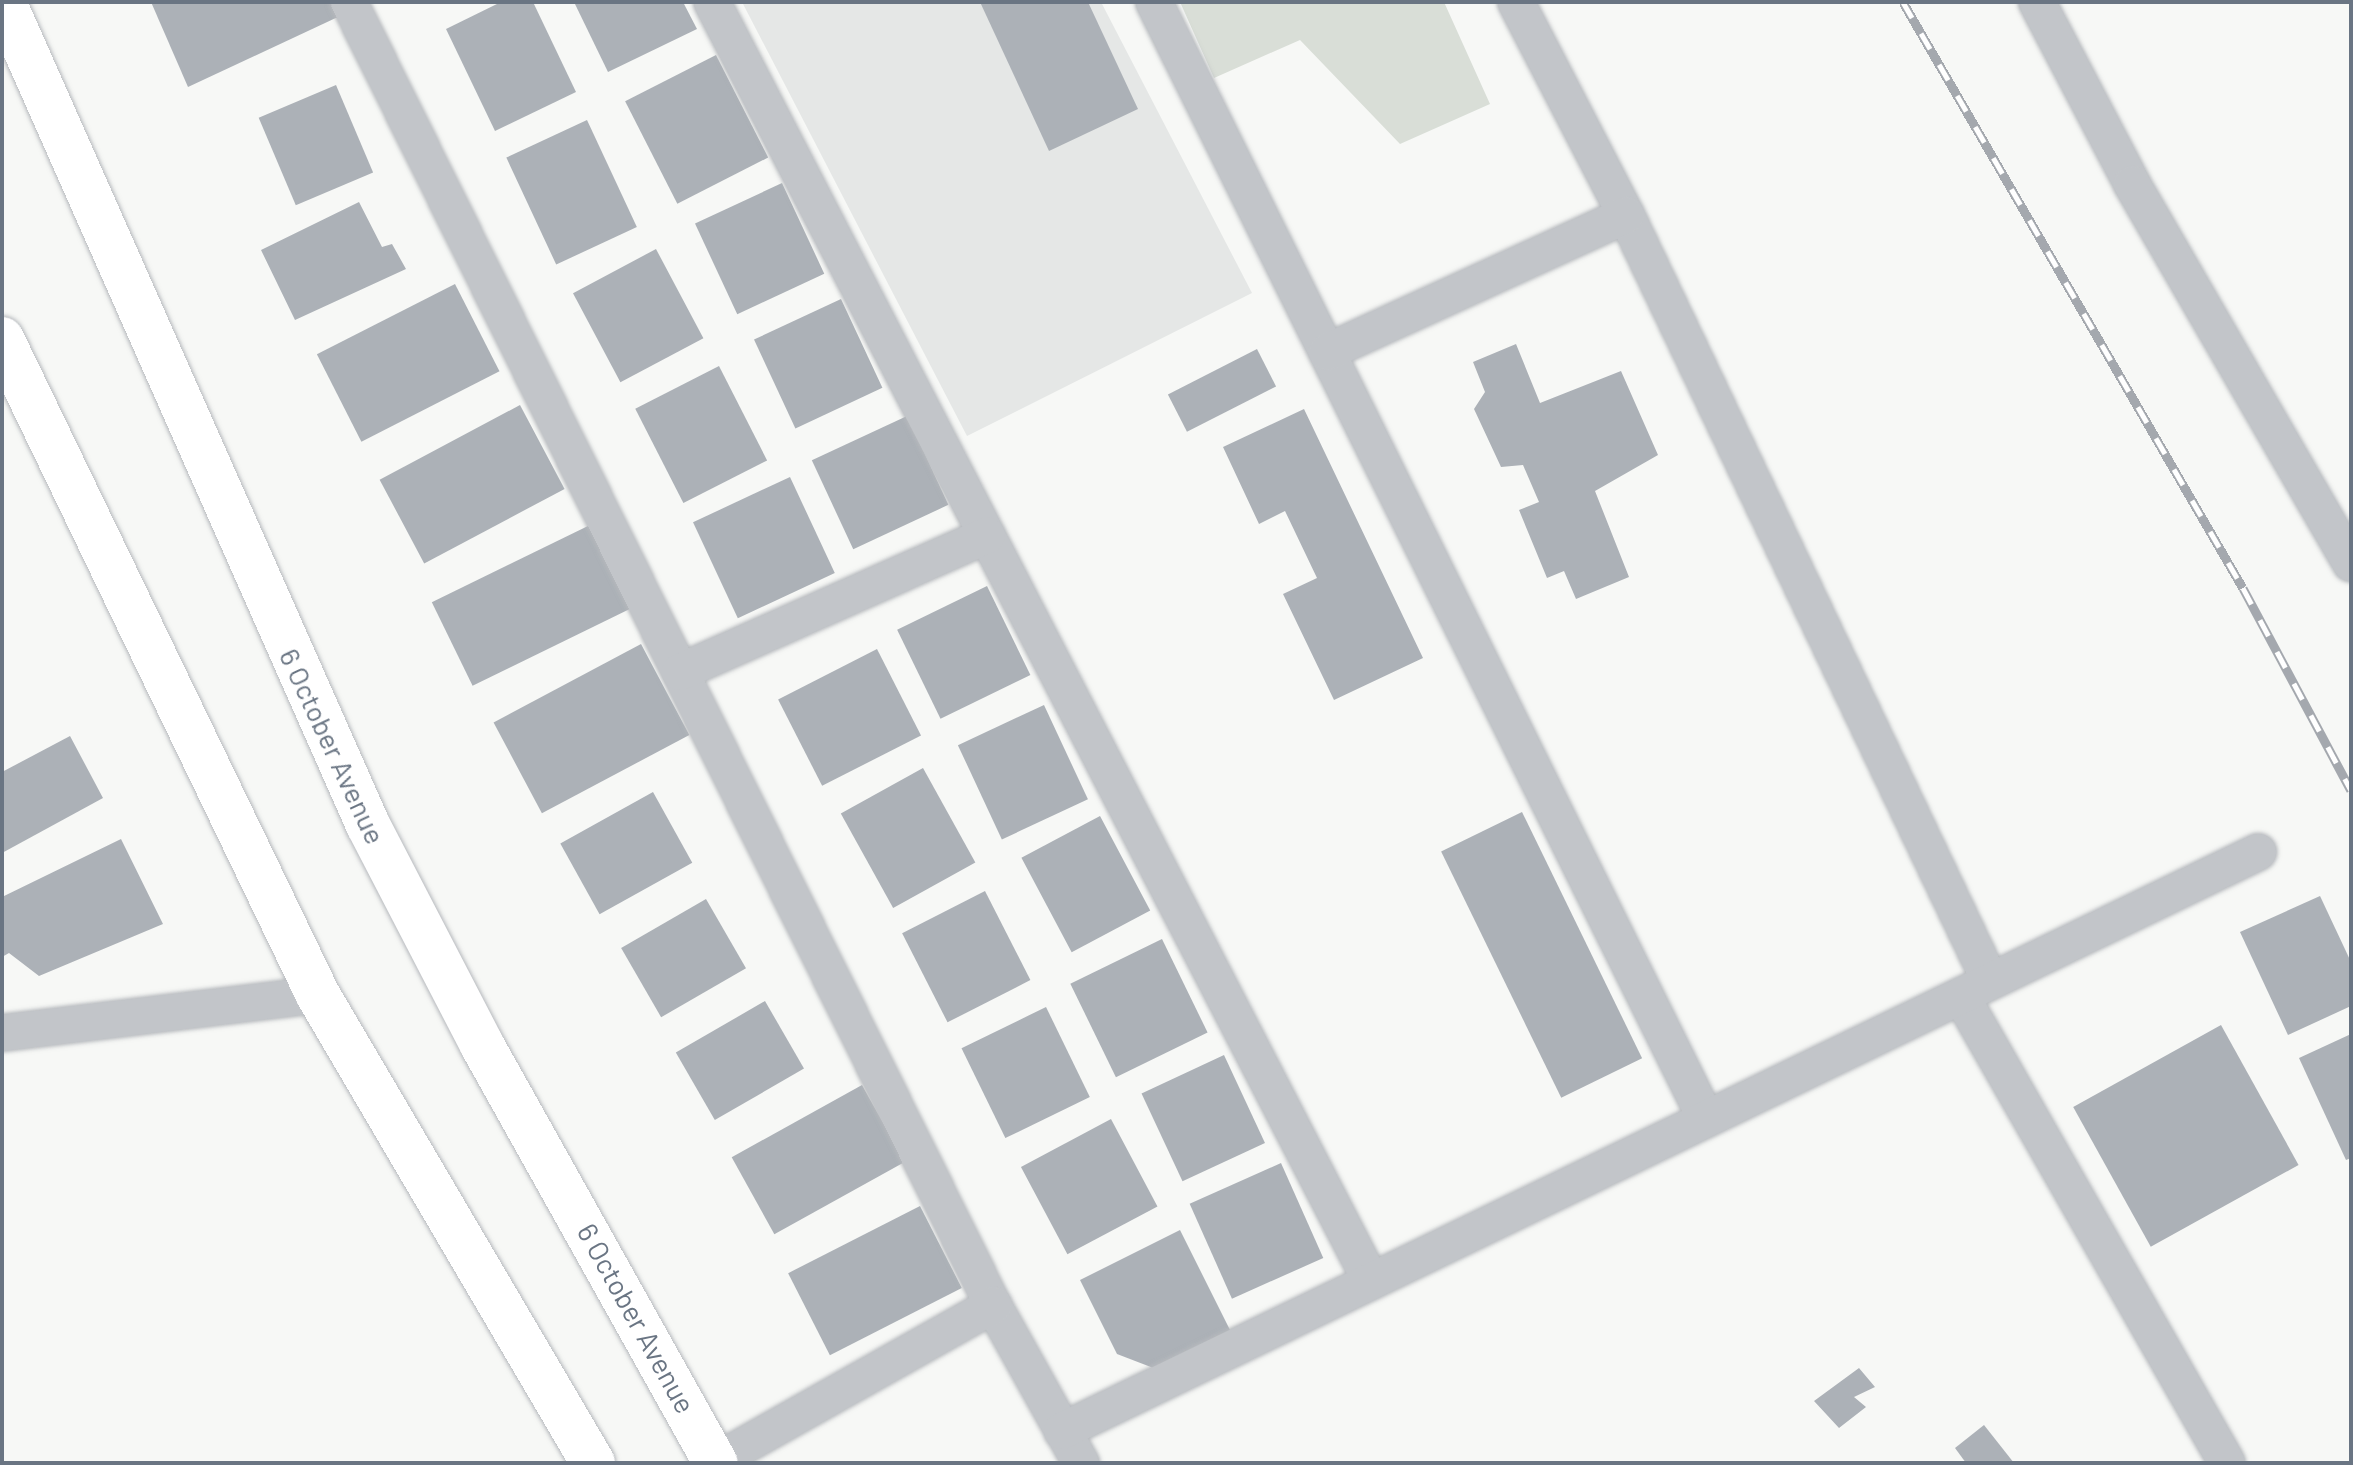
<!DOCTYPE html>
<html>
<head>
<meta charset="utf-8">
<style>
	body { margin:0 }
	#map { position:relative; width:2353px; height:1465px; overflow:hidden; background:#f7f8f6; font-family:Barlow,sans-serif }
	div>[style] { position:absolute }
	.built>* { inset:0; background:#e5e7e6 }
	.green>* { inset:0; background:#d9ded7 }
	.building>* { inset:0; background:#acb1b7; transform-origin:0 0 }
	.roads { filter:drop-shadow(0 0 2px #b6b9bd) drop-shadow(0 0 2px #b6b9bd) }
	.minor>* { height:36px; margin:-18px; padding:0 18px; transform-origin:18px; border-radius:18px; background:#c2c5c9 }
	.primary>* { height:44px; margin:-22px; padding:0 22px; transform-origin:22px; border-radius:22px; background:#fff }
	.rail>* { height:9px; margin-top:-4.5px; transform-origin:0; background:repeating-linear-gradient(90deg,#fff 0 18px,#a4a8ae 0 36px); box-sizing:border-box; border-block:2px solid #a4a8ae }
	span { translate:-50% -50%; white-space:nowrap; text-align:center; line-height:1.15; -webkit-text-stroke:8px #fff; paint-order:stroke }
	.street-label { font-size:28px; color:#6a7583 }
	.frame { position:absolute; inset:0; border:4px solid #6a7583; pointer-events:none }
</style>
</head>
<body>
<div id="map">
	<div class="built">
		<i style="clip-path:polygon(742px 2px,1101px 2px,1252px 293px,967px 436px)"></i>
	</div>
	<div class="green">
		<i style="clip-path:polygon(1180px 2px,1444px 2px,1490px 104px,1400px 144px,1300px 40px,1214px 78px)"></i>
	</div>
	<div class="building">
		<i style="clip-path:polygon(151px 2px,332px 2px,340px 16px,188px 87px)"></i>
		<i style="clip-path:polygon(501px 2px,533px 2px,576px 92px,495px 131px,446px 29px)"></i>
		<i style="clip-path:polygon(574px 2px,683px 2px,697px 29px,608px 72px)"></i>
		<i style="clip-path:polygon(980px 2px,1088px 2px,1138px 109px,1049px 151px)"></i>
		<i style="left:716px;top:55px;width:115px;height:102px;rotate:63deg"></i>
		<i style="left:336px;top:85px;width:95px;height:84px;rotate:67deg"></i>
		<i style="left:587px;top:120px;width:118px;height:89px;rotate:65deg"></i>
		<i style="left:782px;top:183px;width:100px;height:96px;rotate:65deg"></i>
		<i style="clip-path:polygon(359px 202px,382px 247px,392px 244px,406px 269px,295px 320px,261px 250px)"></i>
		<i style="left:656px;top:249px;width:101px;height:94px;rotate:62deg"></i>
		<i style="left:455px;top:284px;width:98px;height:155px;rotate:63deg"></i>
		<i style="left:841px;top:299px;width:98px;height:96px;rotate:65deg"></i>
		<i style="clip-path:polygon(1516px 344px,1540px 403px,1621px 371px,1658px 455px,1595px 491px,1629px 577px,1576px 599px,1564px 571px,1547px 578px,1519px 510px,1539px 502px,1523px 465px,1501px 467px,1474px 409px,1485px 392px,1473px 362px)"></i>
		<i style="left:1257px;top:349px;width:42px;height:100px;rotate:63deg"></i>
		<i style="left:719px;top:366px;width:106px;height:94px;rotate:63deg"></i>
		<i style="left:520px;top:405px;width:95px;height:159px;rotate:62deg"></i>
		<i style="clip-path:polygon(1304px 409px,1423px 658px,1334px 700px,1283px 594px,1317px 578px,1285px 511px,1259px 524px,1223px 447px)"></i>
		<i style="left:907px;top:416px;width:98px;height:105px;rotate:65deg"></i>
		<i style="left:790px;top:477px;width:106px;height:107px;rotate:65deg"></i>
		<i style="left:590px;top:525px;width:93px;height:176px;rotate:64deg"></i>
		<i style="left:987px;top:586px;width:99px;height:100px;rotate:64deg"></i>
		<i style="left:641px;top:644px;width:103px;height:167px;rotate:62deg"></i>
		<i style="left:877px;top:649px;width:97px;height:111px;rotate:63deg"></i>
		<i style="left:1044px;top:705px;width:104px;height:95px;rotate:65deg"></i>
		<i style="clip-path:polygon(70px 736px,103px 798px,2px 853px,2px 772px)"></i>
		<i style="left:923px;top:768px;width:108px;height:94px;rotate:61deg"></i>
		<i style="left:653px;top:792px;width:81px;height:106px;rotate:61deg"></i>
		<i style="left:1522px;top:812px;width:274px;height:90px;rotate:64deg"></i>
		<i style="left:1100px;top:816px;width:107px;height:89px;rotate:62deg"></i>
		<i style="clip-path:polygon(121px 839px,163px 924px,39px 976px,9px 953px,2px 957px,2px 897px)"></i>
		<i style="left:985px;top:891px;width:100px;height:93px;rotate:63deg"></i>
		<i style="clip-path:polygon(2320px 896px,2351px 962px,2351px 1006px,2288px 1035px,2240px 932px)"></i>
		<i style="left:706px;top:899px;width:80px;height:98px;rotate:60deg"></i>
		<i style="left:1162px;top:939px;width:104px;height:102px;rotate:64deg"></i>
		<i style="left:765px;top:1001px;width:78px;height:103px;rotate:60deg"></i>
		<i style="left:1046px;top:1007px;width:100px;height:94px;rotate:64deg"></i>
		<i style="left:2221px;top:1025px;width:160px;height:169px;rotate:61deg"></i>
		<i style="clip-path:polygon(2351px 1034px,2351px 1158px,2346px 1160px,2299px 1058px)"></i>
		<i style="left:1224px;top:1055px;width:97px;height:91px;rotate:65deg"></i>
		<i style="left:862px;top:1085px;width:88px;height:149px;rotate:61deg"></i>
		<i style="left:1111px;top:1119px;width:99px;height:102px;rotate:62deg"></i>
		<i style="left:1281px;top:1163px;width:104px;height:100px;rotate:66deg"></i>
		<i style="left:920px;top:1206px;width:92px;height:148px;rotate:63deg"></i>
		<i style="clip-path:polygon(1180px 1230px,1231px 1332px,1156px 1369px,1117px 1354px,1080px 1280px)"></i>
		<i style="clip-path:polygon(1859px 1368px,1875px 1387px,1854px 1397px,1866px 1407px,1839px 1428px,1814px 1401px)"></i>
		<i style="clip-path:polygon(1984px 1425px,2014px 1463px,1966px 1463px,1955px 1448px)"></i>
	</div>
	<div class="roads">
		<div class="minor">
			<i style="left:349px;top:2px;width:1453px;rotate:63.7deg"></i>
			<i style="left:993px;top:1305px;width:181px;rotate:60.9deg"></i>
			<i style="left:712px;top:2px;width:1439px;rotate:62.74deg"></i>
			<i style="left:1154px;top:2px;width:1246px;rotate:63.7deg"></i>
			<i style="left:1516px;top:2px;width:240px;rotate:62.7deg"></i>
			<i style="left:1626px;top:215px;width:848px;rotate:64.58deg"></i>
			<i style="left:2037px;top:2px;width:205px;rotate:62.4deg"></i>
			<i style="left:2132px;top:184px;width:438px;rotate:60deg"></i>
			<i style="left:1327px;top:352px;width:329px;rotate:-24.6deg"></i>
			<i style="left:680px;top:672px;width:336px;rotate:-24deg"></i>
			<i style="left:1961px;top:996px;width:537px;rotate:60.33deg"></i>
			<i style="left:2px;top:1033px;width:318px;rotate:-6.9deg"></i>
			<i style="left:1062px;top:1431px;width:1329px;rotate:-25.83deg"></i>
			<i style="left:713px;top:1463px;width:322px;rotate:-29.4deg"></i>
		</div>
		<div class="primary">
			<i style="left:4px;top:2px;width:900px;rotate:66.14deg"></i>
			<i style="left:368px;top:825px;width:248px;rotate:62.6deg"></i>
			<i style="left:482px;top:1045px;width:479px;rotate:60.8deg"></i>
			<i style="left:2px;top:339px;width:728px;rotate:64.28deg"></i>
			<i style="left:318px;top:995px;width:543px;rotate:59.56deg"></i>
		</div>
	</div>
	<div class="rail">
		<i style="left:1903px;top:2px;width:677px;rotate:59.88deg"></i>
		<i style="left:2243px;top:588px;width:229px;rotate:61.9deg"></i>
	</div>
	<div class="street-label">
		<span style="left:333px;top:746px;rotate:65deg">6 October Avenue</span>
		<span style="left:637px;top:1318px;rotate:61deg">6 October Avenue</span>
	</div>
	<div class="frame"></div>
</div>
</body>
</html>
